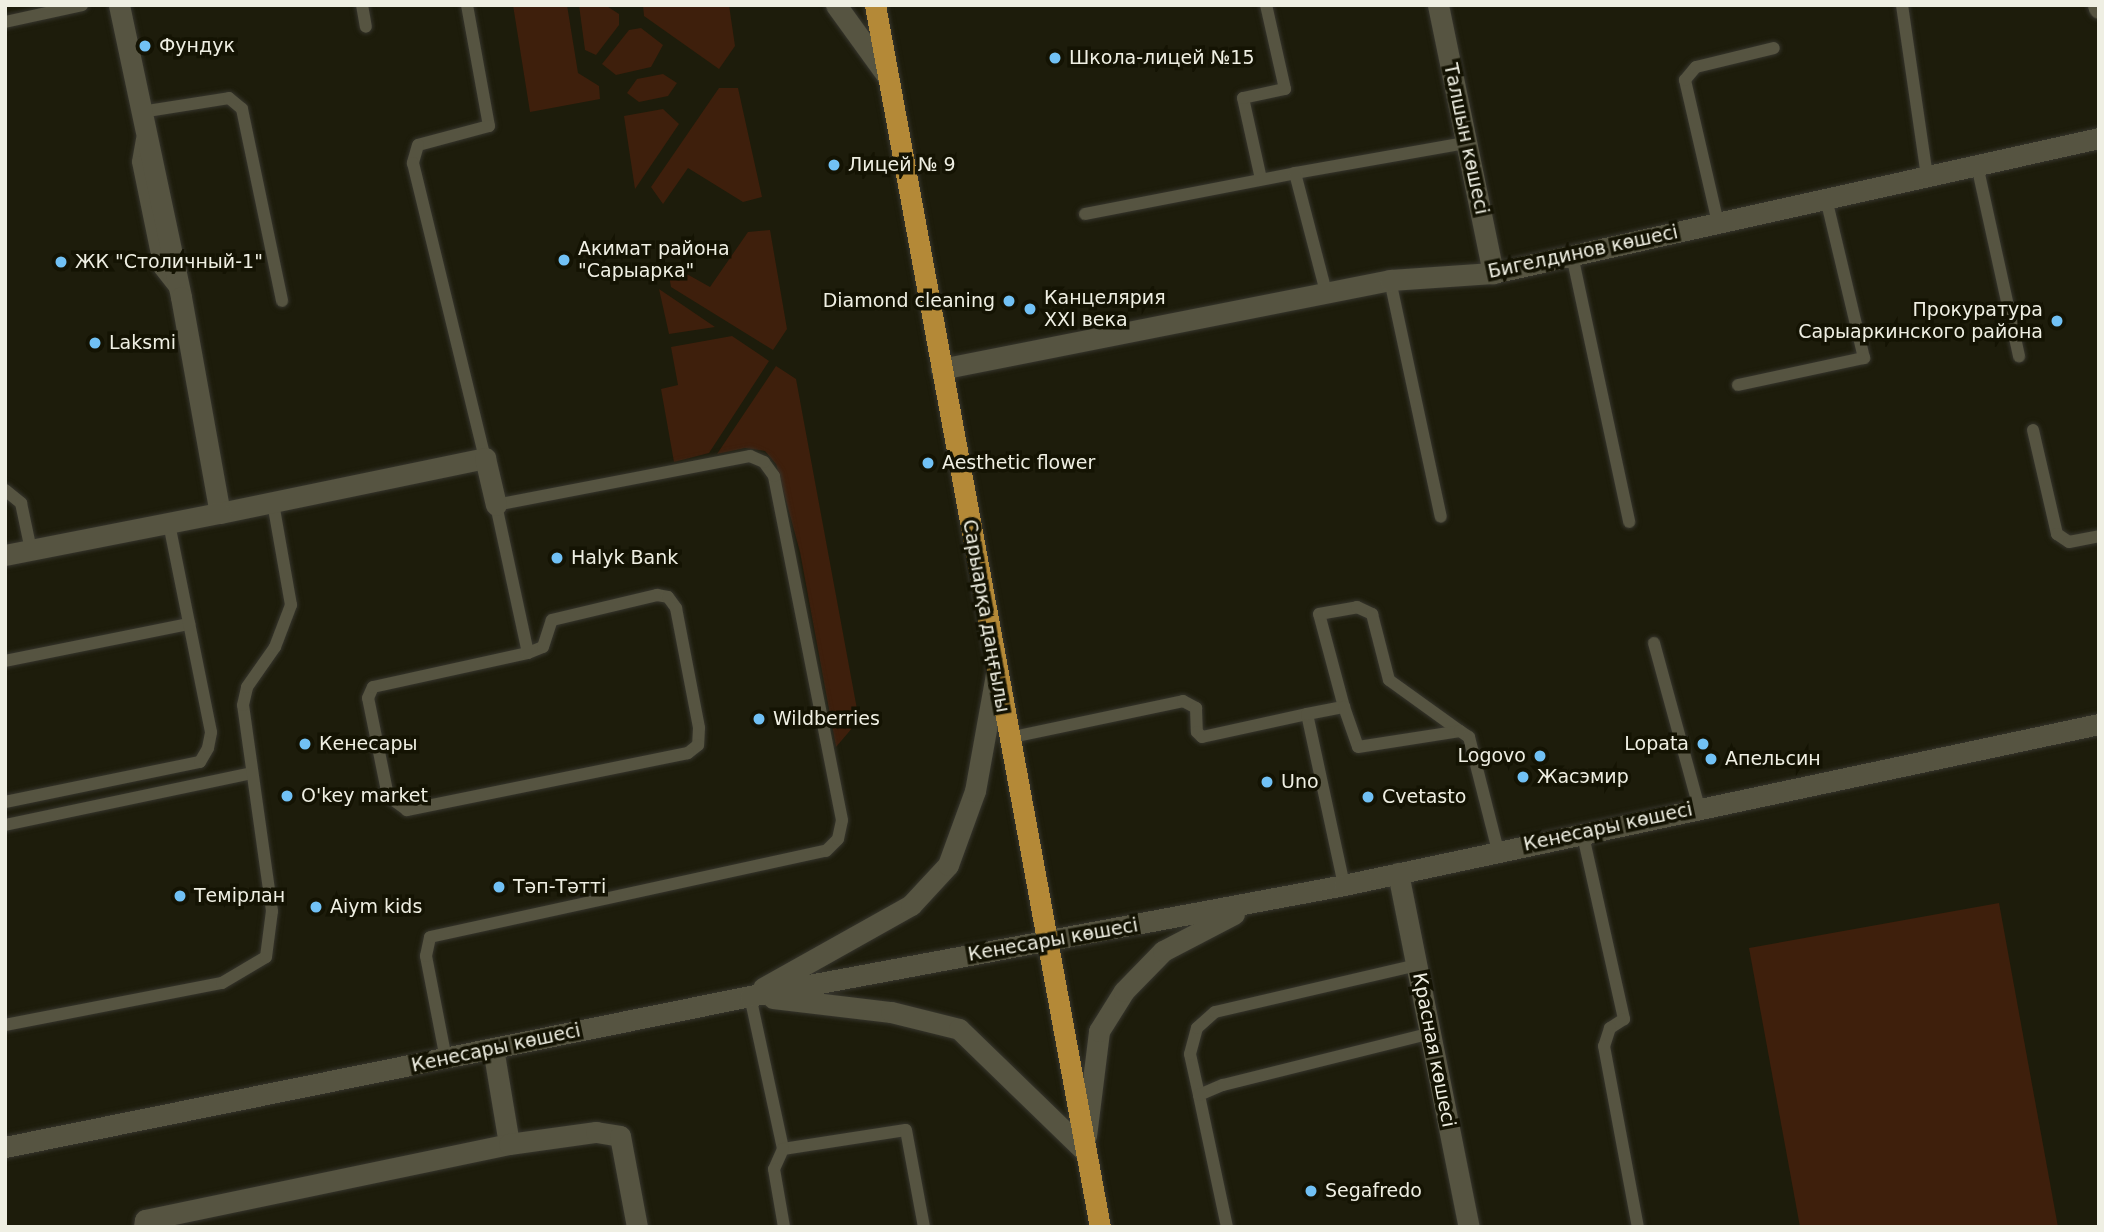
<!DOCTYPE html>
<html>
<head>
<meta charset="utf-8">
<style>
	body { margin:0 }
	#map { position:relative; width:2104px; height:1232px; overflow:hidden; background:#1d1c0b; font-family:"DejaVu Sans",sans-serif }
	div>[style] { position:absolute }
	.green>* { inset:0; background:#3e1f0c }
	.roads { filter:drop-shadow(0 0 2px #36352d) drop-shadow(0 0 2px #36352d) }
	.lane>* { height:12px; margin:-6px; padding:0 6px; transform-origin:6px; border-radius:6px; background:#565441 }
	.street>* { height:21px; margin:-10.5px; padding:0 10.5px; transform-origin:10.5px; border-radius:10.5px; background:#565441 }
	.secondary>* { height:21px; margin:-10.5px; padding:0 10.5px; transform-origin:10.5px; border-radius:10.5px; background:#565441 }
	.primary>* { height:21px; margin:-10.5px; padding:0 10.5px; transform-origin:10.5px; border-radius:10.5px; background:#b48937 }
	.dots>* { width:19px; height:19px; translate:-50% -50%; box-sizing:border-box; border:4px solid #141303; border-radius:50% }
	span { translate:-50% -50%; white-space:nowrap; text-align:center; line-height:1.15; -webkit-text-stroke:7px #141303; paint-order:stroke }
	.poi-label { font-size:19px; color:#efefe3 }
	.left { translate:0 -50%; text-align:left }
	.right { translate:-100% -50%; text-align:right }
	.street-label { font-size:19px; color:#efefe3 }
	.frame { position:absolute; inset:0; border:7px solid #efefe3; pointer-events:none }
</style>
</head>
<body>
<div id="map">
	<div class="green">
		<i style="clip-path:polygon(513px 5px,567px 5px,578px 73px,599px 86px,600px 99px,530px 112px)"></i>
		<i style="clip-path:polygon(579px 5px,605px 5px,619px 14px,619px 25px,596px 55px,585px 50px)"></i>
		<i style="clip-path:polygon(643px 5px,729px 5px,735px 46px,719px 69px,644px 16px)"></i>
		<i style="clip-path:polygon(641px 28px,663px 45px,651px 67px,616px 75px,602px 64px,629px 30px)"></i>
		<i style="clip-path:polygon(663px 74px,677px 83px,668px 96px,639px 102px,627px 93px,637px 79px)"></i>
		<i style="clip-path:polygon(719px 88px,738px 88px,762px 197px,743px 202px,688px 168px,663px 204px,651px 187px)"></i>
		<i style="clip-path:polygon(663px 109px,679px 124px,635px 189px,624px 116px)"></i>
		<i style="clip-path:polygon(770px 230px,787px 329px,773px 350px,671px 287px,667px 263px,710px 287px,748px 232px)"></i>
		<i style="clip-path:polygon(659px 289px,715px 327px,669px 334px)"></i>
		<i style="clip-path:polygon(732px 336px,769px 361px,709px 453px,674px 462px,661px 389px,678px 385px,671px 347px)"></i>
		<i style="clip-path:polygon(776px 366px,796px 379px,859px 720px,836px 747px,800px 552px,776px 464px,765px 451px,745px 448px,717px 454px)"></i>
		<i style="clip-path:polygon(1999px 903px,2058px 1227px,1800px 1227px,1749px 948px)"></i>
	</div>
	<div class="roads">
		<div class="lane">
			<i style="left:362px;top:5px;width:22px;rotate:80deg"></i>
			<i style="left:467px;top:5px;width:123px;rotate:79.7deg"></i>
			<i style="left:489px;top:126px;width:73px;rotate:165deg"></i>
			<i style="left:418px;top:145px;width:19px;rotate:106deg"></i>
			<i style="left:413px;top:163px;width:304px;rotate:76.3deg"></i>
			<i style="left:1902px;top:5px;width:173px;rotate:81.7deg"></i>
			<i style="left:5px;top:22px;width:79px;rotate:-12.4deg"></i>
			<i style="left:141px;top:112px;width:89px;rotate:-9deg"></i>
			<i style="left:229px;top:98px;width:17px;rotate:40deg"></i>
			<i style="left:242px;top:109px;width:196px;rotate:78.2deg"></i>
			<i style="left:142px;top:139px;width:23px;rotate:100deg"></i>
			<i style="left:138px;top:162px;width:109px;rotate:78.4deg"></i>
			<i style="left:160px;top:269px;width:24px;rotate:52deg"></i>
			<i style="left:1977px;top:165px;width:196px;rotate:77.6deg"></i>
			<i style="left:1295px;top:173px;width:174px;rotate:-10deg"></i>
			<i style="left:1261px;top:179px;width:83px;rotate:-102.5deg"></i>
			<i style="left:1243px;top:98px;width:43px;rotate:-12.1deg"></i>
			<i style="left:1285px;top:89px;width:86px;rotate:-102.7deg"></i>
			<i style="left:1085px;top:214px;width:214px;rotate:-11deg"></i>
			<i style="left:1295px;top:173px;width:123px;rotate:75.4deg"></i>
			<i style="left:1718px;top:223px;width:147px;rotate:-103deg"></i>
			<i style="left:1685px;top:80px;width:17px;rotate:-50deg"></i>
			<i style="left:1696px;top:67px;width:80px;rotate:-13.7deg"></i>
			<i style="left:1572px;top:255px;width:273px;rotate:77.9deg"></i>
			<i style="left:1390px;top:280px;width:242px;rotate:77.9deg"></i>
			<i style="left:1738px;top:385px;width:129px;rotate:-12.1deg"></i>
			<i style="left:1864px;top:358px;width:164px;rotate:-103.4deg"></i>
			<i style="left:2033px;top:430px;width:107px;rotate:77deg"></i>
			<i style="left:2057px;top:534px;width:14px;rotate:34deg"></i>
			<i style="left:2069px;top:542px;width:31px;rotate:-11deg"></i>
			<i style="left:5px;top:490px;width:21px;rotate:39deg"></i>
			<i style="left:21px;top:503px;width:48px;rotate:78deg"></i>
			<i style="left:657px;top:595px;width:11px;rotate:10deg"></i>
			<i style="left:668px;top:597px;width:14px;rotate:54deg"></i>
			<i style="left:676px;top:608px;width:122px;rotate:79.1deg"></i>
			<i style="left:699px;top:728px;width:17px;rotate:93deg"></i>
			<i style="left:698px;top:745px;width:13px;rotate:141deg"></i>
			<i style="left:688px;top:753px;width:287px;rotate:168.5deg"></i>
			<i style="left:407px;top:810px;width:24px;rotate:-144deg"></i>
			<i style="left:388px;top:796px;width:100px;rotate:-101.5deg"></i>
			<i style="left:368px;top:698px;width:12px;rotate:-66deg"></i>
			<i style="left:373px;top:687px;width:159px;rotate:-12.4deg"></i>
			<i style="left:528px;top:653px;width:16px;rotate:-22deg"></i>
			<i style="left:543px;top:647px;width:28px;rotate:-72deg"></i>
			<i style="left:552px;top:620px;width:108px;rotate:-13.4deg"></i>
			<i style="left:1654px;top:643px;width:171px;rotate:74.7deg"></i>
			<i style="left:5px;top:661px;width:188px;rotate:-11.4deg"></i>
			<i style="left:1344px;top:707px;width:96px;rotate:-105deg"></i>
			<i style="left:1319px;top:614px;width:39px;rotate:-10deg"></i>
			<i style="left:1357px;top:607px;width:17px;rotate:25deg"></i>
			<i style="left:1372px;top:614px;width:68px;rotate:75.6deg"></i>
			<i style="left:1389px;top:680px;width:87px;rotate:35.7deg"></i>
			<i style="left:1008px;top:738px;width:179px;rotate:-11.9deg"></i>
			<i style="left:1183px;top:701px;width:15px;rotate:28deg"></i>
			<i style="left:1196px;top:708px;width:24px;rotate:88deg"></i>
			<i style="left:1197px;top:732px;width:7px;rotate:45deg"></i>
			<i style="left:1202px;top:737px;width:107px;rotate:-12.4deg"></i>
			<i style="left:5px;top:802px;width:199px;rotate:-11.6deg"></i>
			<i style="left:200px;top:762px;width:16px;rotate:-60deg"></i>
			<i style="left:208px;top:748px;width:16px;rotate:-79deg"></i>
			<i style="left:211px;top:732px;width:212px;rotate:-101.4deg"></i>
			<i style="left:5px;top:825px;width:252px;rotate:-11.9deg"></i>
			<i style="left:1582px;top:831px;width:193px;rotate:77.4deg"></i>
			<i style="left:1624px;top:1019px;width:17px;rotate:147deg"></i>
			<i style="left:1610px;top:1028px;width:19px;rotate:108deg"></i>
			<i style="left:1604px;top:1046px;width:184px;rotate:79.4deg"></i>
			<i style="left:1344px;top:885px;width:175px;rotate:-102.2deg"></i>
			<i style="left:1307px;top:714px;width:38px;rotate:-11deg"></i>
			<i style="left:1344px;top:707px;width:42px;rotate:70.7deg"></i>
			<i style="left:1358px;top:747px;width:103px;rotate:-8.9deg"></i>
			<i style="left:1460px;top:731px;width:11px;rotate:34deg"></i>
			<i style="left:1469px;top:737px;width:118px;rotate:75.7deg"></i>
			<i style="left:750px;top:996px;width:157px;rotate:77.8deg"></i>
			<i style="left:783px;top:1149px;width:124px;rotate:-8.8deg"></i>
			<i style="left:906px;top:1130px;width:99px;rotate:79.5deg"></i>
			<i style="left:5px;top:1025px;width:221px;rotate:-11deg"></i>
			<i style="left:222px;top:983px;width:51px;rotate:-30.6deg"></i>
			<i style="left:266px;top:957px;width:46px;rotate:-82.6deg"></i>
			<i style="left:272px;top:911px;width:208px;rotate:-98deg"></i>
			<i style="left:243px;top:705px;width:18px;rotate:-77deg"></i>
			<i style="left:247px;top:687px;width:49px;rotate:-55deg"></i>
			<i style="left:275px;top:647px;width:45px;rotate:-69.1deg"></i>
			<i style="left:291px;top:605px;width:104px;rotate:-100deg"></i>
			<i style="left:446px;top:1059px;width:105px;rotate:-101deg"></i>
			<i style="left:426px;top:956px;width:19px;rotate:-78deg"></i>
			<i style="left:430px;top:937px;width:405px;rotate:-12.3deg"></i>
			<i style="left:826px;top:851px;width:17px;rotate:-45deg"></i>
			<i style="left:838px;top:839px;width:19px;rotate:-78deg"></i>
			<i style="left:842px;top:820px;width:351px;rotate:-101.2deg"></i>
			<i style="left:774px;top:476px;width:17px;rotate:-126deg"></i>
			<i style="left:764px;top:462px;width:15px;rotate:-157deg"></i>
			<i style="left:750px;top:456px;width:259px;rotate:169.1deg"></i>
			<i style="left:496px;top:505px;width:151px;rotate:77.8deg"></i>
			<i style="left:1199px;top:1095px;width:42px;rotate:-102.4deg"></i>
			<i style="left:1190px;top:1054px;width:27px;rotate:-75deg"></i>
			<i style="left:1197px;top:1028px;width:24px;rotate:-42deg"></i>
			<i style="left:1215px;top:1012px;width:207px;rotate:-13.1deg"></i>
			<i style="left:783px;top:1149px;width:22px;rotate:114deg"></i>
			<i style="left:774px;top:1169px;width:59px;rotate:80.2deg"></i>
			<i style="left:1227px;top:1227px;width:135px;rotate:-102deg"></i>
			<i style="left:1199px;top:1095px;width:26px;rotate:-23deg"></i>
			<i style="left:1223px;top:1085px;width:215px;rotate:-14deg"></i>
		</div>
		<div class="street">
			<i style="left:119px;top:5px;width:299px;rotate:78deg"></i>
			<i style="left:181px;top:297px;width:219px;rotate:79.8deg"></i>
			<i style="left:220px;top:513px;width:271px;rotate:-11.7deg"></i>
			<i style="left:485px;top:458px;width:48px;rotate:76.8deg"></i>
			<i style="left:1438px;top:5px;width:274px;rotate:78.4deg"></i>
			<i style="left:941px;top:369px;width:458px;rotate:-11.2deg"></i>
			<i style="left:1390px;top:280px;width:103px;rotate:-3.9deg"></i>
			<i style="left:1493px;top:273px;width:621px;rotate:-12.56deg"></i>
			<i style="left:5px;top:555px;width:219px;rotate:-11.1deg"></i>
			<i style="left:1398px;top:873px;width:361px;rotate:78.7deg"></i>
			<i style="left:493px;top:1048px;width:97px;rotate:80.5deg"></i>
			<i style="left:144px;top:1227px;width:7px;rotate:-82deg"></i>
			<i style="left:145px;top:1220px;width:372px;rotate:-11.8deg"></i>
			<i style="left:509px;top:1144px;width:88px;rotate:-7.9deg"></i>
			<i style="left:596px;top:1132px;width:24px;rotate:9deg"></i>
			<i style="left:620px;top:1136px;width:93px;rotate:79.4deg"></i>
		</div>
		<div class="secondary">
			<i style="left:836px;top:5px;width:89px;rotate:54.2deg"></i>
			<i style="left:2098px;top:5px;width:3px;rotate:72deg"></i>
			<i style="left:763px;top:988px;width:170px;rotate:-29.3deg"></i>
			<i style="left:911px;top:905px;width:54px;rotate:-47.2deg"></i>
			<i style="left:948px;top:865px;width:79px;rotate:-70deg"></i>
			<i style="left:975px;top:791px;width:119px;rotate:-79.8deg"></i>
			<i style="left:773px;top:998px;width:119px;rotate:6.8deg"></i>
			<i style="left:891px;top:1012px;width:70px;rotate:14deg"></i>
			<i style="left:959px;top:1029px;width:174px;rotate:44.1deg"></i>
			<i style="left:1086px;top:1136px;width:106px;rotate:-82.9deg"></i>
			<i style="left:1099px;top:1031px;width:47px;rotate:-58deg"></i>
			<i style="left:1124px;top:991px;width:56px;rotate:-45.7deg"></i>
			<i style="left:1163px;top:951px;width:80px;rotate:-27.5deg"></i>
			<i style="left:5px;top:1147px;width:760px;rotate:-11.46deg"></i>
			<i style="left:750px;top:996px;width:604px;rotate:-10.58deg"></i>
			<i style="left:1344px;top:885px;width:772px;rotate:-12.04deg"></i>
		</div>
		<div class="primary">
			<i style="left:875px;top:5px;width:1243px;rotate:79.57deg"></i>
		</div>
	</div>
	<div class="dots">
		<i style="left:145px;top:46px;background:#71c1f5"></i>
		<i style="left:1055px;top:58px;background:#71c1f5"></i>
		<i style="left:834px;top:165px;background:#71c1f5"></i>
		<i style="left:564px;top:260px;background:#71c1f5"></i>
		<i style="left:61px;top:262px;background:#71c1f5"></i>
		<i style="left:1009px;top:301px;background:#71c1f5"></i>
		<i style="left:1030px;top:309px;background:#71c1f5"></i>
		<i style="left:2057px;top:321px;background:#71c1f5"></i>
		<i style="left:95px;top:343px;background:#71c1f5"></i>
		<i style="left:928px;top:463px;background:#71c1f5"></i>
		<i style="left:557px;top:558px;background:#71c1f5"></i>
		<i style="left:759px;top:719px;background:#71c1f5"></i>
		<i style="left:305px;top:744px;background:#71c1f5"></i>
		<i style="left:1703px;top:744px;background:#71c1f5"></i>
		<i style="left:1540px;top:756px;background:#71c1f5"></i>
		<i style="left:1711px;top:759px;background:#71c1f5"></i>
		<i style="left:1523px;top:777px;background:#71c1f5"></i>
		<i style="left:1267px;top:782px;background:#71c1f5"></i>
		<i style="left:287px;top:796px;background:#71c1f5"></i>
		<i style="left:1368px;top:797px;background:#71c1f5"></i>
		<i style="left:499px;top:887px;background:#71c1f5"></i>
		<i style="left:180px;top:896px;background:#71c1f5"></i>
		<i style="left:316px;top:907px;background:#71c1f5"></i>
		<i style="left:1311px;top:1191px;background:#71c1f5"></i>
	</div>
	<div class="poi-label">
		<span class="left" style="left:159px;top:46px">Фундук</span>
		<span class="left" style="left:1069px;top:58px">Школа-лицей №15</span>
		<span class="left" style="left:848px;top:165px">Лицей № 9</span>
		<span class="left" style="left:578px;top:260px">Акимат района<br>"Сарыарка"</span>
		<span class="left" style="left:75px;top:262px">ЖК "Столичный-1"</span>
		<span class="left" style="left:1044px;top:309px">Канцелярия<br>XXI века</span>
		<span class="right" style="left:995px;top:301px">Diamond cleaning</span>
		<span class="right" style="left:2043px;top:321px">Прокуратура<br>Сарыаркинского района</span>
		<span class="left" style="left:109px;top:343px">Laksmi</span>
		<span class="left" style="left:942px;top:463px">Aesthetic flower</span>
		<span class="left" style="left:571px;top:558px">Halyk Bank</span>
		<span class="left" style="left:773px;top:719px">Wildberries</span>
		<span class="left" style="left:319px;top:744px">Кенесары</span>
		<span class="right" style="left:1689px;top:744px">Lopata</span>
		<span class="right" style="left:1526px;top:756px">Logovo</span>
		<span class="left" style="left:1725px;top:759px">Апельсин</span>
		<span class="left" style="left:1537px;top:777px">Жасэмир</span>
		<span class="left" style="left:1281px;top:782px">Uno</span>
		<span class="left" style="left:301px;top:796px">O'key market</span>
		<span class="left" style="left:1382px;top:797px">Cvetasto</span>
		<span class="left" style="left:513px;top:887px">Тәп-Тәтті</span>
		<span class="left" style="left:194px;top:896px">Темірлан</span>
		<span class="left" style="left:330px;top:907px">Aiym kids</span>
		<span class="left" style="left:1325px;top:1191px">Segafredo</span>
	</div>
	<div class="street-label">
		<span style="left:1466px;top:139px;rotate:78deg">Талшын көшесі</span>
		<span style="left:1583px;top:252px;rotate:-12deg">Бигелдинов көшесі</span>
		<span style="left:986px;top:616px;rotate:80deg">Сарыарқа даңғылы</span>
		<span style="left:1608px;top:827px;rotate:-12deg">Кенесары көшесі</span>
		<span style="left:1053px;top:940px;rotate:-10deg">Кенесары көшесі</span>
		<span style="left:496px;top:1048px;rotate:-12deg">Кенесары көшесі</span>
		<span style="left:1434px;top:1050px;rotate:79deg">Красная көшесі</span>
	</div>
	<div class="frame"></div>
</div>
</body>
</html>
